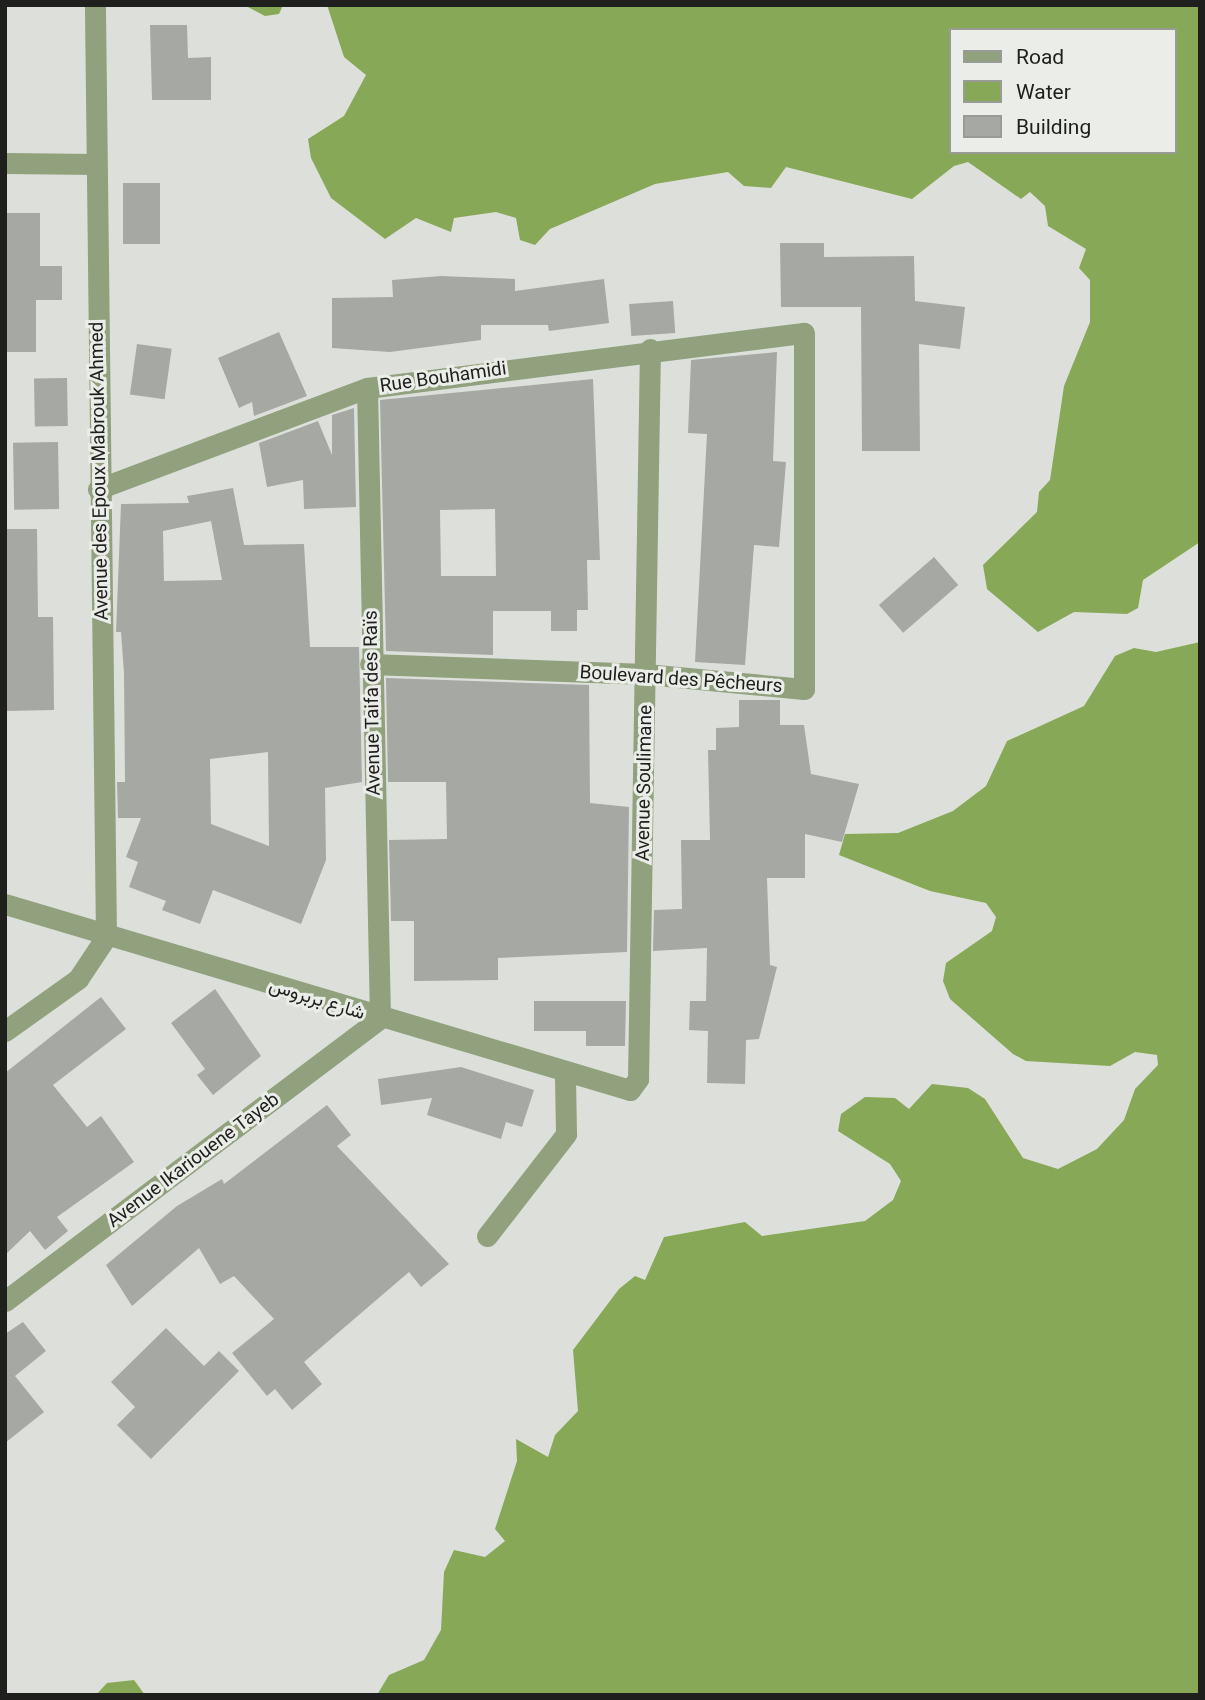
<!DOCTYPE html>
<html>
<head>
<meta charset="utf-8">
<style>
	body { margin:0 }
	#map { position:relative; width:1205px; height:1700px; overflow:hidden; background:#dde0da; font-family:Roboto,Vazirmatn,sans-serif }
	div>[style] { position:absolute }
	.water>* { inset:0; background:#87a856 }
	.building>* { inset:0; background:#a6a8a3; transform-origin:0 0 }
	.street>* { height:21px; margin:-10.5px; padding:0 10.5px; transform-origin:10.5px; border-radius:10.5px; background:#91a07d }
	span { translate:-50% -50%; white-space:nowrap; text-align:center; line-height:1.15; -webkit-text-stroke:6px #ebede8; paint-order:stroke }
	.street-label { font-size:19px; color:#1f201e }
	.frame { position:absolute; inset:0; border:7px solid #1f201e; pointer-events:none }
	.legend { position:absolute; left:949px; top:28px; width:228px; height:126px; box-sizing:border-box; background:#ebede8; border:2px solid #999b97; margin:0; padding:9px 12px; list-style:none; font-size:21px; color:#1f201e }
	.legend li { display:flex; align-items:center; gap:14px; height:35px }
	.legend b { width:35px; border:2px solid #999b97 }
</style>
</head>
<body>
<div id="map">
	<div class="water">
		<i style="clip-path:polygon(244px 5px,283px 5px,279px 14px,265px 16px)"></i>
		<i style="clip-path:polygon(evenodd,327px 5px,1200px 5px,1200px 542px,1143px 580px,1138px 608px,1127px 614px,1074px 612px,1038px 632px,987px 589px,983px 565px,1037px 512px,1039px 492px,1050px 480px,1064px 386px,1090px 322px,1090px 280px,1079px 268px,1086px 249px,1048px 226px,1045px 206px,1030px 192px,1021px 199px,968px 162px,954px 166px,912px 199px,786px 167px,771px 188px,744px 186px,728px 172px,655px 184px,550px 229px,535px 245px,520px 240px,516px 218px,496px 212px,454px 218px,451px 232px,416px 218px,385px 239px,331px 198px,311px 158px,308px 139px,344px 116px,366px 75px,344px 57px,327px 5px,951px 30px,1175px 30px,1175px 152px,951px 152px,951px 30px)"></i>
		<i style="clip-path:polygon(1200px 642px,1200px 1695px,377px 1695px,389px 1675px,424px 1660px,441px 1630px,444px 1572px,454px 1550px,485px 1557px,505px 1541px,495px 1529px,517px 1461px,516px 1439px,548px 1457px,555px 1435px,578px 1411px,573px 1350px,619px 1289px,635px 1276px,645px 1280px,664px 1237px,745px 1222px,762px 1236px,865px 1221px,893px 1200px,901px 1181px,890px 1164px,838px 1131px,841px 1114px,865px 1097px,895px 1098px,909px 1109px,932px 1084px,968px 1088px,985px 1099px,1023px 1158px,1058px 1169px,1097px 1149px,1124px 1120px,1135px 1089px,1158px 1065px,1157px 1055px,1135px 1052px,1110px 1066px,1026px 1061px,1013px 1054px,950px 999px,943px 981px,946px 963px,992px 931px,996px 917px,986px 903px,930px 891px,839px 855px,845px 834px,898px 833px,953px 811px,986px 786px,1007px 741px,1084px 706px,1115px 656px,1134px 648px,1156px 652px)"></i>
		<i style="clip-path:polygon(134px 1680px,145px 1695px,96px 1695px,107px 1683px)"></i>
	</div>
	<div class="building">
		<i style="clip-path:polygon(150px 25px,187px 25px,188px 58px,211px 57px,211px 100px,152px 100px)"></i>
		<i style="left:160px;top:183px;width:61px;height:37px;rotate:90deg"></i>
		<i style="clip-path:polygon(5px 213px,40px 213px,40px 266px,62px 266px,62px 300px,36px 300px,36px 352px,5px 352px)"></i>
		<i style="clip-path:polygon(780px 243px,824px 243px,824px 257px,914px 256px,915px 301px,965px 307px,960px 349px,919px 344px,920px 451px,862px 451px,861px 307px,781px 307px)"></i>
		<i style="clip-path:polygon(441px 276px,515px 279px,515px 291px,604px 279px,609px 323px,549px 331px,548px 325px,481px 325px,481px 340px,390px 352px,332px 348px,332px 298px,393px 297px,392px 280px)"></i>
		<i style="left:673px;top:301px;width:32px;height:44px;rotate:86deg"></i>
		<i style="clip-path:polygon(279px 332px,307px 396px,254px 416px,252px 402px,239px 408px,218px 358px)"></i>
		<i style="left:137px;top:344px;width:35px;height:51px;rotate:8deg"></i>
		<i style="clip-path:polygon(777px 352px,773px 461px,786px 462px,779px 547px,754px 545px,745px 665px,695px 662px,707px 434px,688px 433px,691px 360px)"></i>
		<i style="left:67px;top:378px;width:48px;height:33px;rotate:89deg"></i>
		<i style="clip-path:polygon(evenodd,593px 379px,600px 560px,587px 560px,588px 610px,577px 610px,577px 631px,551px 631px,551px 611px,493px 611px,493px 655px,386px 651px,380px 400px,593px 379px,495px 509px,496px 576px,441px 576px,440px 510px,495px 509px)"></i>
		<i style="clip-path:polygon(354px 408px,356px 507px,304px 509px,303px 480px,267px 487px,259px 443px,318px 421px,332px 455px,332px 415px)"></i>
		<i style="left:58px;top:442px;width:67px;height:45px;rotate:89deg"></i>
		<i style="clip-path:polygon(evenodd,233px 488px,244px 545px,304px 544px,310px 647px,359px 647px,362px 782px,325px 788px,326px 860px,301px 924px,213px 890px,200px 924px,162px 910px,166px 901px,129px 887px,138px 862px,126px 857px,141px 818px,118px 818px,117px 782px,125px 782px,124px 673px,121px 632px,116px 632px,121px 504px,189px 503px,187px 496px,233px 488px,211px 521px,222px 580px,164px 581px,163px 531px,211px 521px,233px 488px,268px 752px,269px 846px,211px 824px,210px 759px,268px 752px)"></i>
		<i style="clip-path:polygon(5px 529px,37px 529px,38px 617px,53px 617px,54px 710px,5px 711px)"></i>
		<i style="left:934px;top:557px;width:37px;height:73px;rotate:49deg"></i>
		<i style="clip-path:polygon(386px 678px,589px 685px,590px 803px,629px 807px,627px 952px,498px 958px,498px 980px,414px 981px,414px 921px,391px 921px,389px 840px,447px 839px,446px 782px,388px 782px)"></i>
		<i style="clip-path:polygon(739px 700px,780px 700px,780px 725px,804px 725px,811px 774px,859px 784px,842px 842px,805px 834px,805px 878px,767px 878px,770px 965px,777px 967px,759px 1039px,746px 1040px,745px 1084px,707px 1083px,708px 1031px,689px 1030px,690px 1001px,706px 1001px,707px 948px,653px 951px,654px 910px,682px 909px,681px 840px,710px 840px,708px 750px,716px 750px,716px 728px,739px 727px)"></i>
		<i style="clip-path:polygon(215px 989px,261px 1056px,213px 1095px,197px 1075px,205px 1069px,171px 1023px)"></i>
		<i style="clip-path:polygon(101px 997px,126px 1029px,53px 1085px,87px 1127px,101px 1116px,134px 1162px,57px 1217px,68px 1231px,45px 1250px,30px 1231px,5px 1255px,5px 1073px)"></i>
		<i style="clip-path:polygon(534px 1001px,626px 1001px,625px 1046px,586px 1046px,586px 1031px,534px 1031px)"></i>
		<i style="clip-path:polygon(461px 1067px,534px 1090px,522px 1127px,506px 1122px,501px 1139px,427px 1115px,432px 1098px,381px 1105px,378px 1079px)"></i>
		<i style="clip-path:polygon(327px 1105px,351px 1135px,337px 1146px,449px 1264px,421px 1287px,409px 1272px,304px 1362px,322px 1384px,292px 1410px,275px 1389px,267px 1396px,232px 1353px,274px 1319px,234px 1276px,220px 1284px,199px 1248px,132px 1306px,106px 1265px,177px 1206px,222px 1179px,224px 1184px)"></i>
		<i style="clip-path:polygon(23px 1322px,46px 1351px,15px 1376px,44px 1412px,5px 1443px,5px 1334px)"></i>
		<i style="clip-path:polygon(166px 1328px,204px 1366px,219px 1351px,239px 1371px,151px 1459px,117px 1425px,135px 1407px,111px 1382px)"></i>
	</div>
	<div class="street">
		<i style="left:5px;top:163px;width:90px;rotate:0.6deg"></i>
		<i style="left:98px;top:489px;width:287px;rotate:-20.6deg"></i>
		<i style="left:367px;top:388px;width:440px;rotate:-7.2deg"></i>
		<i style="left:804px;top:333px;width:356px;rotate:90deg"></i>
		<i style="left:804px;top:689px;width:159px;rotate:-174.6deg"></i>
		<i style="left:646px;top:674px;width:276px;rotate:-177.9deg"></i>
		<i style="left:5px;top:904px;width:652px;rotate:16.57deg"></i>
		<i style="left:630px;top:1090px;width:14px;rotate:-54deg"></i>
		<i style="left:638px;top:1079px;width:730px;rotate:-89.06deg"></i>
		<i style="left:5px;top:1031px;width:90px;rotate:-35.5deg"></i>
		<i style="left:78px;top:979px;width:50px;rotate:-56.3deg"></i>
		<i style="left:106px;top:937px;width:932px;rotate:-90.68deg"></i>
		<i style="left:487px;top:1236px;width:129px;rotate:-52.2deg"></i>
		<i style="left:566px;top:1134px;width:59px;rotate:-91deg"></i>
		<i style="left:5px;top:1301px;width:470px;rotate:-37deg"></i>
		<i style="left:380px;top:1018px;width:630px;rotate:-91.18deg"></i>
	</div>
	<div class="street-label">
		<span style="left:443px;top:377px;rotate:-8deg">Rue Bouhamidi</span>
		<span style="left:99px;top:471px;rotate:-91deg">Avenue des Epoux Mabrouk Ahmed</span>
		<span style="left:681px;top:679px;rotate:4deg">Boulevard des Pêcheurs</span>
		<span style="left:372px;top:703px;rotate:-91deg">Avenue Taifa des Raïs</span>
		<span style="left:644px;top:783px;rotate:-89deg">Avenue Soulimane</span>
		<span style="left:317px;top:999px;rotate:17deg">شارع بربروس</span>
		<span style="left:193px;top:1160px;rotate:-37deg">Avenue Ikariouene Tayeb</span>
	</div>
	<div class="frame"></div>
	<ul class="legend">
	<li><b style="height:9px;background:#91a07d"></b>Road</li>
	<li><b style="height:19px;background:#87a856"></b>Water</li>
	<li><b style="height:19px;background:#a6a8a3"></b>Building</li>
	</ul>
</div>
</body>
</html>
